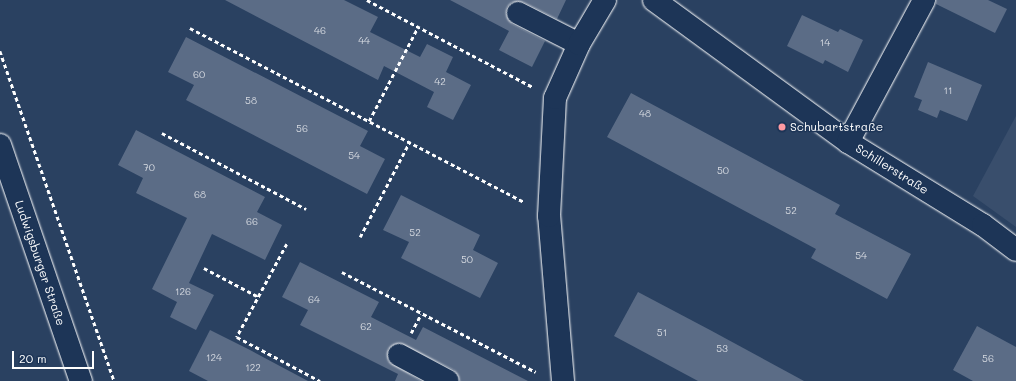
<!DOCTYPE html>
<html>
<head>
<meta charset="utf-8">
<style>
	body { margin:0 }
	#map { position:relative; width:1016px; height:381px; overflow:hidden; background:#2a4161; font-family:Mali,sans-serif }
	div>[style] { position:absolute }
	.built>* { inset:0; background:#394e6c }
	.building>* { inset:0; background:#5b6c86 }
	.path>* { height:2.5px; margin-top:-1.25px; transform-origin:0; background:repeating-linear-gradient(90deg,#fff 0 4px,transparent 0 7px) }
	.roads { filter:drop-shadow(0 0 1px #fff) drop-shadow(0 0 1px #fff) }
	.minor>* { height:22px; margin:-11px; padding:0 11px; transform-origin:11px; border-radius:11px; background:#1d3557 }
	.dots>* { width:11px; height:11px; translate:-50% -50%; box-sizing:border-box; border:2px solid #1d3557; border-radius:50% }
	span { translate:-50% -50%; white-space:nowrap; text-align:center; line-height:1.15; -webkit-text-stroke:3px #1d3557; paint-order:stroke }
	.number-label { font-size:10px; color:#d6dae1 }
	.number-label span { -webkit-text-stroke-width:0 }
	.poi-label { font-size:12px; color:#fff }
	.left { translate:0 -50%; text-align:left }
	.street-label { font-size:12px; color:#fff }
	.scale { position:absolute; left:12px; top:351px; width:82px; height:18px; box-sizing:border-box; border:2px solid #fff; border-top:0; padding-left:5px; font-size:12px; line-height:14px; white-space:nowrap; color:#fff; -webkit-text-stroke:3px #1d3557; paint-order:stroke }
</style>
</head>
<body>
<div id="map">
	<div class="built">
		<i style="clip-path:polygon(1016px 116px,1016px 227px,973px 196px)"></i>
	</div>
	<div class="building">
		<i style="clip-path:polygon(225px 0,344px 0,378px 17px,370px 32px,420px 57px,427px 44px,453px 57px,446px 72px,471px 85px,453px 120px,427px 107px,434px 92px,384px 66px,378px 80px)"></i>
		<i style="clip-path:polygon(450px 0,566px 0,557px 19px,523px 2px,512px 2px,507px 7px,506px 14px,512px 24px,545px 41px,532px 67px,499px 50px,509px 31px)"></i>
		<i style="clip-path:polygon(936px 0,988px 0,1007px 9px,995px 33px,936px 4px)"></i>
		<i style="clip-path:polygon(802px 15px,838px 32px,840px 29px,863px 40px,848px 72px,825px 60px,823px 64px,787px 46px)"></i>
		<i style="clip-path:polygon(186px 37px,368px 131px,360px 146px,385px 159px,367px 194px,186px 100px,194px 85px,168px 72px)"></i>
		<i style="clip-path:polygon(928px 62px,982px 85px,967px 121px,940px 110px,937px 118px,918px 110px,922px 100px,914px 97px)"></i>
		<i style="clip-path:polygon(631px 93px,840px 205px,835px 214px,911px 254px,887px 299px,811px 258px,816px 249px,607px 137px)"></i>
		<i style="clip-path:polygon(136px 130px,265px 197px,257px 212px,282px 225px,265px 260px,212px 234px,189px 283px,214px 295px,196px 330px,170px 317px,177px 302px,152px 289px,187px 218px,136px 193px,143px 178px,118px 165px)"></i>
		<i style="clip-path:polygon(401px 195px,480px 235px,473px 250px,498px 263px,480px 298px,401px 258px,409px 242px,383px 230px)"></i>
		<i style="clip-path:polygon(300px 262px,379px 302px,371px 317px,416px 340px,423px 327px,528px 381px,460px 381px,454px 370px,399px 343px,388px 349px,388px 361px,421px 381px,395px 381px,398px 374px,300px 325px,308px 310px,282px 297px)"></i>
		<i style="clip-path:polygon(638px 292px,710px 330px,804px 381px,698px 381px,614px 336px)"></i>
		<i style="clip-path:polygon(977px 326px,1016px 347px,1016px 381px,973px 381px,953px 370px)"></i>
		<i style="clip-path:polygon(210px 330px,250px 350px,308px 381px,208px 381px,189px 371px)"></i>
	</div>
	<div class="path">
		<i style="left:367px;top:0;width:187px;rotate:27.7deg"></i>
		<i style="left:190px;top:28px;width:377px;rotate:27.5deg"></i>
		<i style="left:0;top:51px;width:349px;rotate:70.9deg"></i>
		<i style="left:369px;top:121px;width:106px;rotate:-62.5deg"></i>
		<i style="left:162px;top:133px;width:163px;rotate:27.8deg"></i>
		<i style="left:360px;top:237px;width:108px;rotate:-62.5deg"></i>
		<i style="left:287px;top:244px;width:106px;rotate:118.3deg"></i>
		<i style="left:237px;top:337px;width:94px;rotate:27.9deg"></i>
		<i style="left:204px;top:268px;width:62px;rotate:27.8deg"></i>
		<i style="left:342px;top:272px;width:218px;rotate:27.3deg"></i>
		<i style="left:411px;top:333px;width:21px;rotate:-62deg"></i>
	</div>
	<div class="roads">
		<div class="minor">
			<i style="left:654px;top:0;width:240px;rotate:36.2deg"></i>
			<i style="left:848px;top:142px;width:158px;rotate:31.6deg"></i>
			<i style="left:983px;top:225px;width:41px;rotate:37.1deg"></i>
			<i style="left:518px;top:13px;width:68px;rotate:26.9deg"></i>
			<i style="left:848px;top:142px;width:161px;rotate:-61.8deg"></i>
			<i style="left:0;top:145px;width:250px;rotate:71.1deg"></i>
			<i style="left:399px;top:355px;width:55px;rotate:28deg"></i>
			<i style="left:563px;top:381px;width:166px;rotate:-94.8deg"></i>
			<i style="left:549px;top:216px;width:118px;rotate:-87.1deg"></i>
			<i style="left:555px;top:98px;width:59px;rotate:-66deg"></i>
			<i style="left:579px;top:44px;width:51px;rotate:-59.4deg"></i>
		</div>
	</div>
	<div class="dots">
		<i style="left:782px;top:127px;background:#ff9aa2"></i>
	</div>
	<div class="number-label">
		<span style="left:320px;top:31px">46</span>
		<span style="left:364px;top:41px">44</span>
		<span style="left:825px;top:43px">14</span>
		<span style="left:199px;top:75px">60</span>
		<span style="left:440px;top:82px">42</span>
		<span style="left:948px;top:91px">11</span>
		<span style="left:251px;top:101px">58</span>
		<span style="left:645px;top:114px">48</span>
		<span style="left:302px;top:129px">56</span>
		<span style="left:354px;top:156px">54</span>
		<span style="left:149px;top:168px">70</span>
		<span style="left:723px;top:171px">50</span>
		<span style="left:200px;top:195px">68</span>
		<span style="left:791px;top:211px">52</span>
		<span style="left:252px;top:222px">66</span>
		<span style="left:415px;top:233px">52</span>
		<span style="left:861px;top:256px">54</span>
		<span style="left:467px;top:260px">50</span>
		<span style="left:183px;top:292px">126</span>
		<span style="left:314px;top:300px">64</span>
		<span style="left:366px;top:327px">62</span>
		<span style="left:662px;top:333px">51</span>
		<span style="left:722px;top:349px">53</span>
		<span style="left:214px;top:358px">124</span>
		<span style="left:988px;top:359px">56</span>
		<span style="left:253px;top:368px">122</span>
	</div>
	<div class="poi-label">
		<span class="left" style="left:790px;top:127px">Schubartstraße</span>
	</div>
	<div class="street-label">
		<span style="left:892px;top:169px;rotate:32deg">Schillerstraße</span>
		<span style="left:40px;top:263px;rotate:71deg">Ludwigsburger Straße</span>
	</div>
	<div class="scale">20 m</div>
</div>
</body>
</html>
